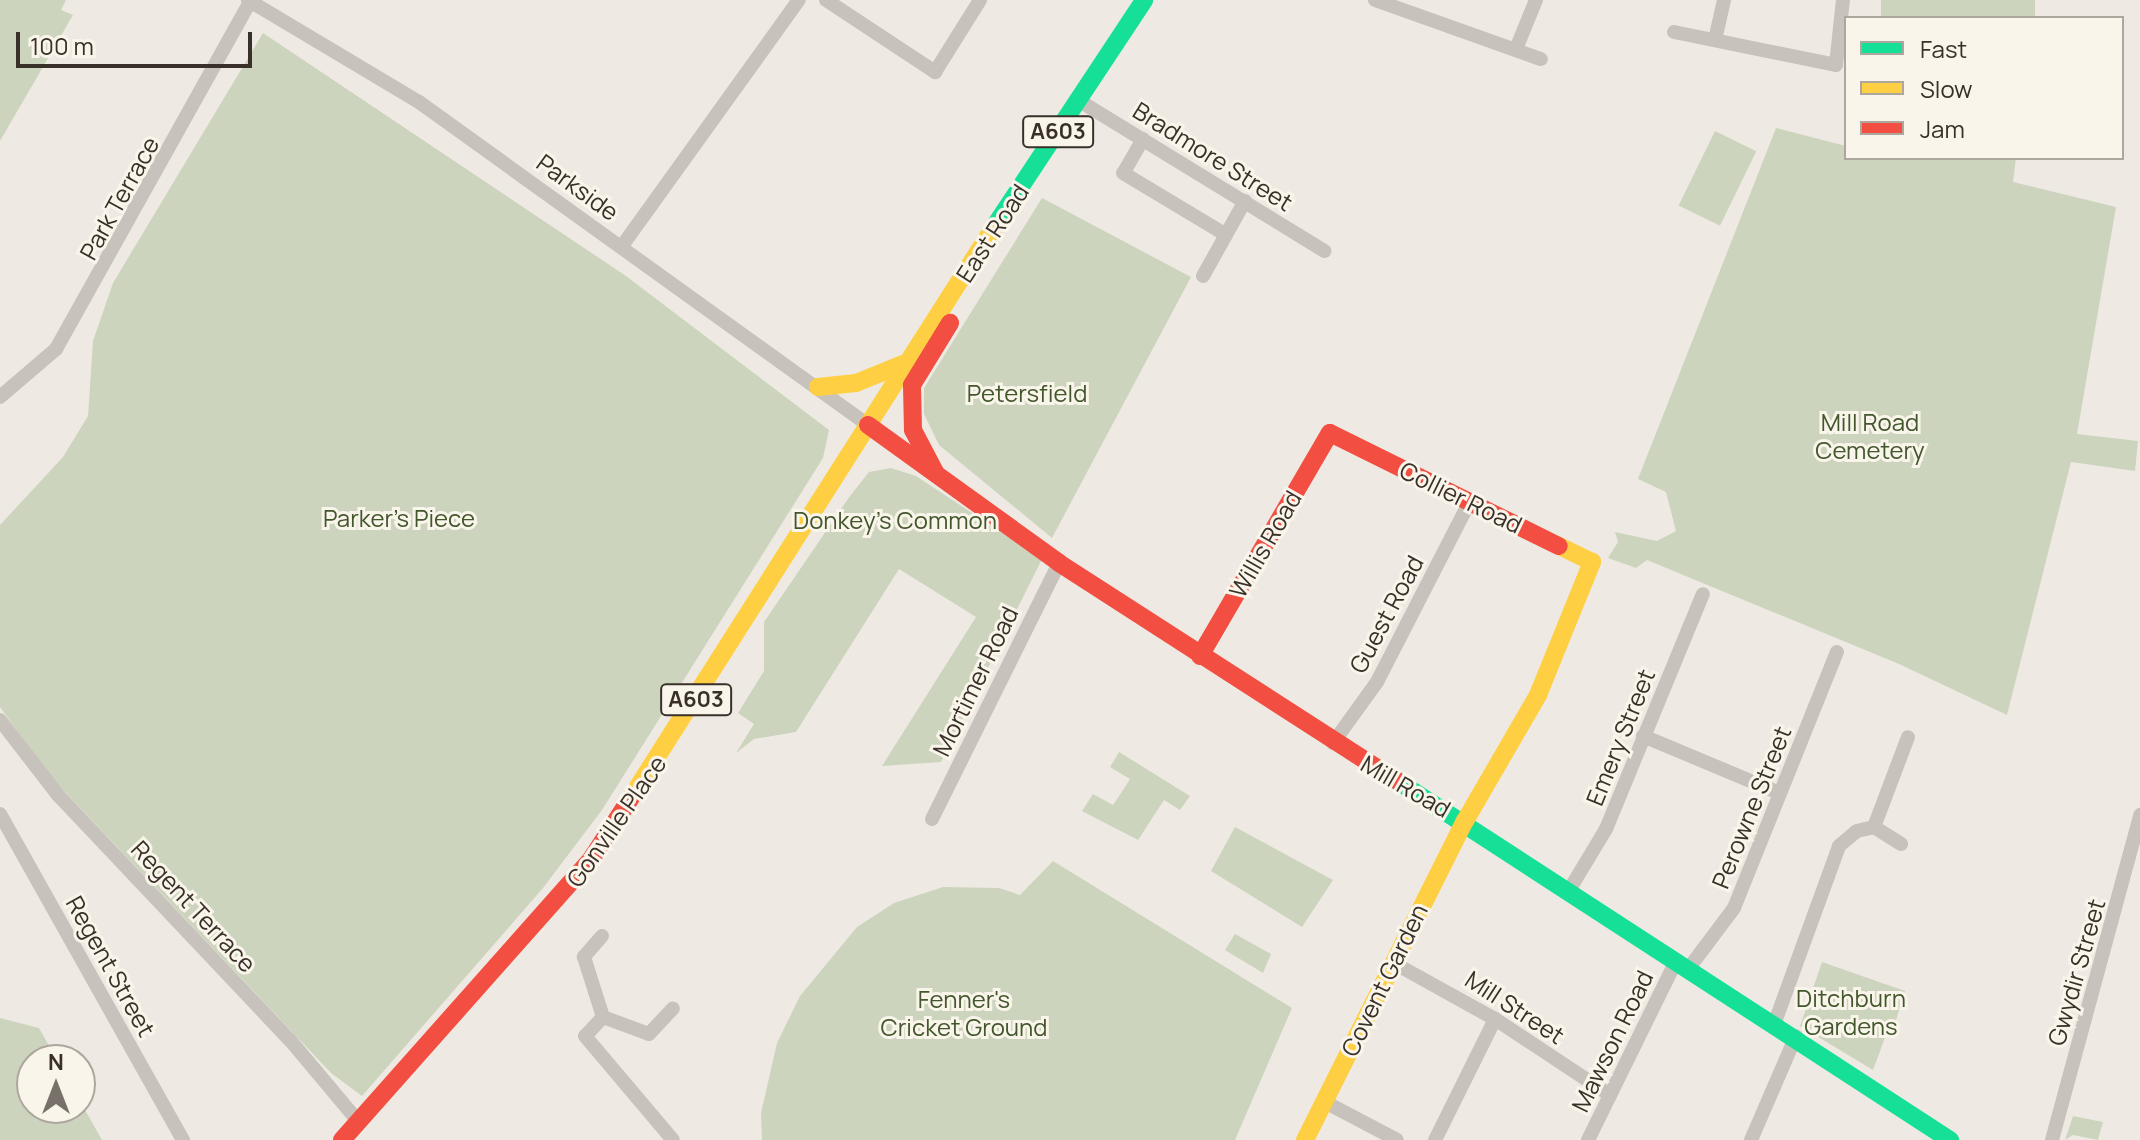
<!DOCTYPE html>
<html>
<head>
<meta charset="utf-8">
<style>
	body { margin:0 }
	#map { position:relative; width:2140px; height:1140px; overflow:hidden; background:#eeeae3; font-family:Manrope,sans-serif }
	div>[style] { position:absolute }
	.green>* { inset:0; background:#cdd4bd; transform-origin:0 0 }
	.street>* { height:14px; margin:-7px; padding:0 7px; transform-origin:7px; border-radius:7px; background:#c7c2bb }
	.fast>* { height:18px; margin:-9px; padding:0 9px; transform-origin:9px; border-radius:9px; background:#16e098 }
	.slow>* { height:18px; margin:-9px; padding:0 9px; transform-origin:9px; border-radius:9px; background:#ffcf43 }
	.jam>* { height:18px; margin:-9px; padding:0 9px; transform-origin:9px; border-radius:9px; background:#f24e42 }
	span { translate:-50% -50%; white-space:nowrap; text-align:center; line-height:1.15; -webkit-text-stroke:6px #faf5eb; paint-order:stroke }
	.shield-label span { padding:2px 6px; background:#faf5eb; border:2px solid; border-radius:6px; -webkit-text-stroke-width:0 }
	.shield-label { font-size:22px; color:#383029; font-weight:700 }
	.street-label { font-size:24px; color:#383029 }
	.park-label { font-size:24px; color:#43572d }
	.legend { position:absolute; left:1844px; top:16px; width:280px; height:144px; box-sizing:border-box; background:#faf5eb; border:2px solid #aca69d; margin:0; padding:10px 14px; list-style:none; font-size:24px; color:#383029 }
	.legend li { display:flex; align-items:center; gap:16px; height:40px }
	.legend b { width:40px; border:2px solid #aca69d }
	.north { position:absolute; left:16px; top:1044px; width:80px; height:80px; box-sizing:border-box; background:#faf5eb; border:2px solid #aca69d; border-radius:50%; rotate:0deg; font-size:22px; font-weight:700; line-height:32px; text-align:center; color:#383029 }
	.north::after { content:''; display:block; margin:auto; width:28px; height:36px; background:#78716a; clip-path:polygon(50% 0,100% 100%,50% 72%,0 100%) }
	.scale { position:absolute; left:16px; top:32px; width:236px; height:36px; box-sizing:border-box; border:4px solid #383029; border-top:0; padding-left:10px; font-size:24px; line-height:28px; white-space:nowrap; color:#383029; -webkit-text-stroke:6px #faf5eb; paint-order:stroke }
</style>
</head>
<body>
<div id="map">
	<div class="green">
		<i style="clip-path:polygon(0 0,66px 0,61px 10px,73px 15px,0 141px)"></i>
		<i style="left:1881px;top:0;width:154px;height:18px"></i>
		<i style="clip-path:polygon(263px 33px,626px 276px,829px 430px,823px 458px,602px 810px,543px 888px,362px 1096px,331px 1073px,50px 776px,0 707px,0 525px,63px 457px,88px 416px,93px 341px,113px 283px)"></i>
		<i style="clip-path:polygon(1776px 128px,1846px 146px,1846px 158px,2016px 158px,2013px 182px,2116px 207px,2077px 434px,2138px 441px,2135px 471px,2071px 462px,2007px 715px,1899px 664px,1647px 560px,1636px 568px,1608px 558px,1618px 542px,1615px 532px,1657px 541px,1676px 531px,1666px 492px,1638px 479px)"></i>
		<i style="left:1715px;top:131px;width:46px;height:83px;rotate:26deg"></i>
		<i style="clip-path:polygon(1042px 198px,1191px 277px,1052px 538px,939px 445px,924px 414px,924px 388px)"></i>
		<i style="clip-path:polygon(891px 468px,916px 476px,1042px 559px,941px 762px,882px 766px,976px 617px,899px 569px,796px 732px,754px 739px,736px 753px,754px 724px,738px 713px,764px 671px,764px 622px,850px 496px,869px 472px)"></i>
		<i style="clip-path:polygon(1119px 752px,1190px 796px,1180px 810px,1164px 800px,1138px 840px,1082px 811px,1093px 794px,1113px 805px,1123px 790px,1130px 779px,1110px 767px)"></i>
		<i style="clip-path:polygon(1235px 827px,1333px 880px,1302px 927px,1211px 871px)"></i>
		<i style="clip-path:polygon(1053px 861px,1292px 1008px,1235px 1140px,762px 1140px,761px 1113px,777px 1043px,800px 996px,857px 927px,894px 903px,943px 887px,999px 888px,1020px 895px)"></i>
		<i style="clip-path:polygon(1235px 934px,1271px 954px,1263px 973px,1225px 950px)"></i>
		<i style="clip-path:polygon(1822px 962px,1905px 991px,1893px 1030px,1886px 1035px,1873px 1070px,1800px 1026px)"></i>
		<i style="clip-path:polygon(0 1018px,39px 1028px,57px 1060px,32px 1060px,32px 1108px,80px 1108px,80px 1101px,102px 1140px,0 1140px)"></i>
		<i style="clip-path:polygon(2073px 1116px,2103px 1122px,2098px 1140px,2073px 1135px,2065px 1140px)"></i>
	</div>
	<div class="street">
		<i style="left:248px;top:0;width:199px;rotate:30.8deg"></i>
		<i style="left:419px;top:102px;width:553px;rotate:35.73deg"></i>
		<i style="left:826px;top:0;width:131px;rotate:33.4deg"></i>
		<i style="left:935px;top:72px;width:85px;rotate:-58deg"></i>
		<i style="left:1375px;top:0;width:176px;rotate:19.6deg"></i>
		<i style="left:1674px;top:32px;width:165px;rotate:11.5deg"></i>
		<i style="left:1836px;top:65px;width:65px;rotate:-83.9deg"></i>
		<i style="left:1715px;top:40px;width:41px;rotate:-77.3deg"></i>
		<i style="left:1516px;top:49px;width:53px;rotate:-67.8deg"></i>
		<i style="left:1078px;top:100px;width:289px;rotate:31.5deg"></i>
		<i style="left:1143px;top:139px;width:39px;rotate:120deg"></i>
		<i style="left:1123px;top:173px;width:120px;rotate:31deg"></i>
		<i style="left:622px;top:246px;width:303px;rotate:-54.3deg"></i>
		<i style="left:1203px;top:276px;width:86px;rotate:-60.8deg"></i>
		<i style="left:0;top:397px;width:74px;rotate:-40.6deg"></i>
		<i style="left:56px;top:349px;width:400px;rotate:-60.8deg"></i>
		<i style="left:0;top:720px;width:95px;rotate:52.3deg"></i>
		<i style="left:58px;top:795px;width:337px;rotate:46.6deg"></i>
		<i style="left:290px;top:1040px;width:106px;rotate:50deg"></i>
		<i style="left:1643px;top:736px;width:147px;rotate:22.7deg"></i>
		<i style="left:1333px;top:743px;width:75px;rotate:-54.2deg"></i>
		<i style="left:1377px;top:682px;width:203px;rotate:-62.8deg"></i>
		<i style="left:0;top:814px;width:374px;rotate:60.7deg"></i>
		<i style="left:932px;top:819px;width:286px;rotate:-63.6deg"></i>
		<i style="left:1874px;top:827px;width:32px;rotate:32deg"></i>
		<i style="left:1568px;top:892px;width:74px;rotate:-58.9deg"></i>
		<i style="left:1606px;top:829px;width:254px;rotate:-67.6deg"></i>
		<i style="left:602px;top:936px;width:28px;rotate:131deg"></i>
		<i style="left:584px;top:957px;width:63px;rotate:72.4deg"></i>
		<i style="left:603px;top:1017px;width:49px;rotate:20.3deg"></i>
		<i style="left:649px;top:1034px;width:35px;rotate:-47deg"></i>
		<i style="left:1392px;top:962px;width:118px;rotate:29deg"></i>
		<i style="left:1495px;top:1019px;width:138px;rotate:33.5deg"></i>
		<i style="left:1689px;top:968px;width:75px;rotate:-53.1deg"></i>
		<i style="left:1734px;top:908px;width:276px;rotate:-68.1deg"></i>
		<i style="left:603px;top:1017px;width:26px;rotate:133deg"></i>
		<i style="left:585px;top:1036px;width:136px;rotate:49.8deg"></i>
		<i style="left:1775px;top:1022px;width:187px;rotate:-70deg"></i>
		<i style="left:1839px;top:846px;width:23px;rotate:-40deg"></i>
		<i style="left:1857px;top:831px;width:17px;rotate:-13deg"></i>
		<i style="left:1874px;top:827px;width:96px;rotate:-69.3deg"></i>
		<i style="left:1325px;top:1102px;width:81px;rotate:27.8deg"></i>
		<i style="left:1435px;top:1140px;width:135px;rotate:-63.6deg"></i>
		<i style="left:1588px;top:1140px;width:199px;rotate:-63.8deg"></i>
		<i style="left:1751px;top:1140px;width:113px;rotate:-66.6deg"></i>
		<i style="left:2052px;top:1140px;width:337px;rotate:-74.8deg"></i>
	</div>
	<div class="fast">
		<i style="left:994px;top:227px;width:272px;rotate:-56.5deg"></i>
		<i style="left:1396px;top:780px;width:661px;rotate:33.02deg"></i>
	</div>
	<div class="slow">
		<i style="left:818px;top:387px;width:38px;rotate:-6deg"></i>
		<i style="left:856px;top:383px;width:51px;rotate:-22deg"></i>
		<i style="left:632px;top:796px;width:674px;rotate:-57.54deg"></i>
		<i style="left:1305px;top:1140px;width:357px;rotate:-63.4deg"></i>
		<i style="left:1465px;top:821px;width:146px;rotate:-59.9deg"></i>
		<i style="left:1538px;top:695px;width:144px;rotate:-67.9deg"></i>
		<i style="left:1592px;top:562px;width:37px;rotate:-154deg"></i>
	</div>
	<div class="jam">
		<i style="left:868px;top:425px;width:236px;rotate:35.8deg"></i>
		<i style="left:1059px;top:563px;width:401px;rotate:32.8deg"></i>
		<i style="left:935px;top:472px;width:47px;rotate:-117.6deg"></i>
		<i style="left:913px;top:430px;width:45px;rotate:-91.3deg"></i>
		<i style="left:912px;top:385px;width:73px;rotate:-58.5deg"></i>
		<i style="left:1200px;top:656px;width:258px;rotate:-59.8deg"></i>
		<i style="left:1330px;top:433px;width:255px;rotate:26.3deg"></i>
		<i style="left:342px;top:1140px;width:377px;rotate:-48.4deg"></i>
		<i style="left:592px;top:858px;width:74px;rotate:-57.2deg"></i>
	</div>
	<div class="shield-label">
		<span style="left:1058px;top:132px">A603</span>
		<span style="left:696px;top:700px">A603</span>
	</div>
	<div class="street-label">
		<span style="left:1213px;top:156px;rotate:32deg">Bradmore Street</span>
		<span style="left:578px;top:187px;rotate:36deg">Parkside</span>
		<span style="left:119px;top:198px;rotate:-61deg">Park Terrace</span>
		<span style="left:992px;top:233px;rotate:-57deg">East Road</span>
		<span style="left:1461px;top:497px;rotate:26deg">Collier Road</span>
		<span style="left:1265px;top:544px;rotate:-60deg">Willis Road</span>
		<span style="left:1386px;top:614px;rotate:-62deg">Guest Road</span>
		<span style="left:975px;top:681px;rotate:-64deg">Mortimer Road</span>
		<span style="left:1620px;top:737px;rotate:-68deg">Emery Street</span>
		<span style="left:1406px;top:786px;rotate:30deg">Mill Road</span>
		<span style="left:1751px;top:807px;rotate:-68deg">Perowne Street</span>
		<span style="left:616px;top:821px;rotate:-55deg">Gonville Place</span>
		<span style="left:194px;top:906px;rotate:47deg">Regent Terrace</span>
		<span style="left:111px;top:966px;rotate:61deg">Regent Street</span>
		<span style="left:2076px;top:972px;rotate:-74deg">Gwydir Street</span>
		<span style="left:1384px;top:980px;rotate:-64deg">Covent Garden</span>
		<span style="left:1515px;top:1007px;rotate:33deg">Mill Street</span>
		<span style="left:1612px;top:1041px;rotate:-64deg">Mawson Road</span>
	</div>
	<div class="park-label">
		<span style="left:1027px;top:393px">Petersfield</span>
		<span style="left:1870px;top:436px">Mill Road<br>Cemetery</span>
		<span style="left:399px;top:518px">Parker's Piece</span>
		<span style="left:895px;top:520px">Donkey's Common</span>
		<span style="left:1851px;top:1012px">Ditchburn<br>Gardens</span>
		<span style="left:964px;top:1013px">Fenner's<br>Cricket Ground</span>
	</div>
	<ul class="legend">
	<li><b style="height:10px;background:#16e098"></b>Fast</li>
	<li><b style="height:10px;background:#ffcf43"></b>Slow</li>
	<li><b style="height:10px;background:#f24e42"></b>Jam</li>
	</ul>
	<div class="north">N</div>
	<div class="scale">100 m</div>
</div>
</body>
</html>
